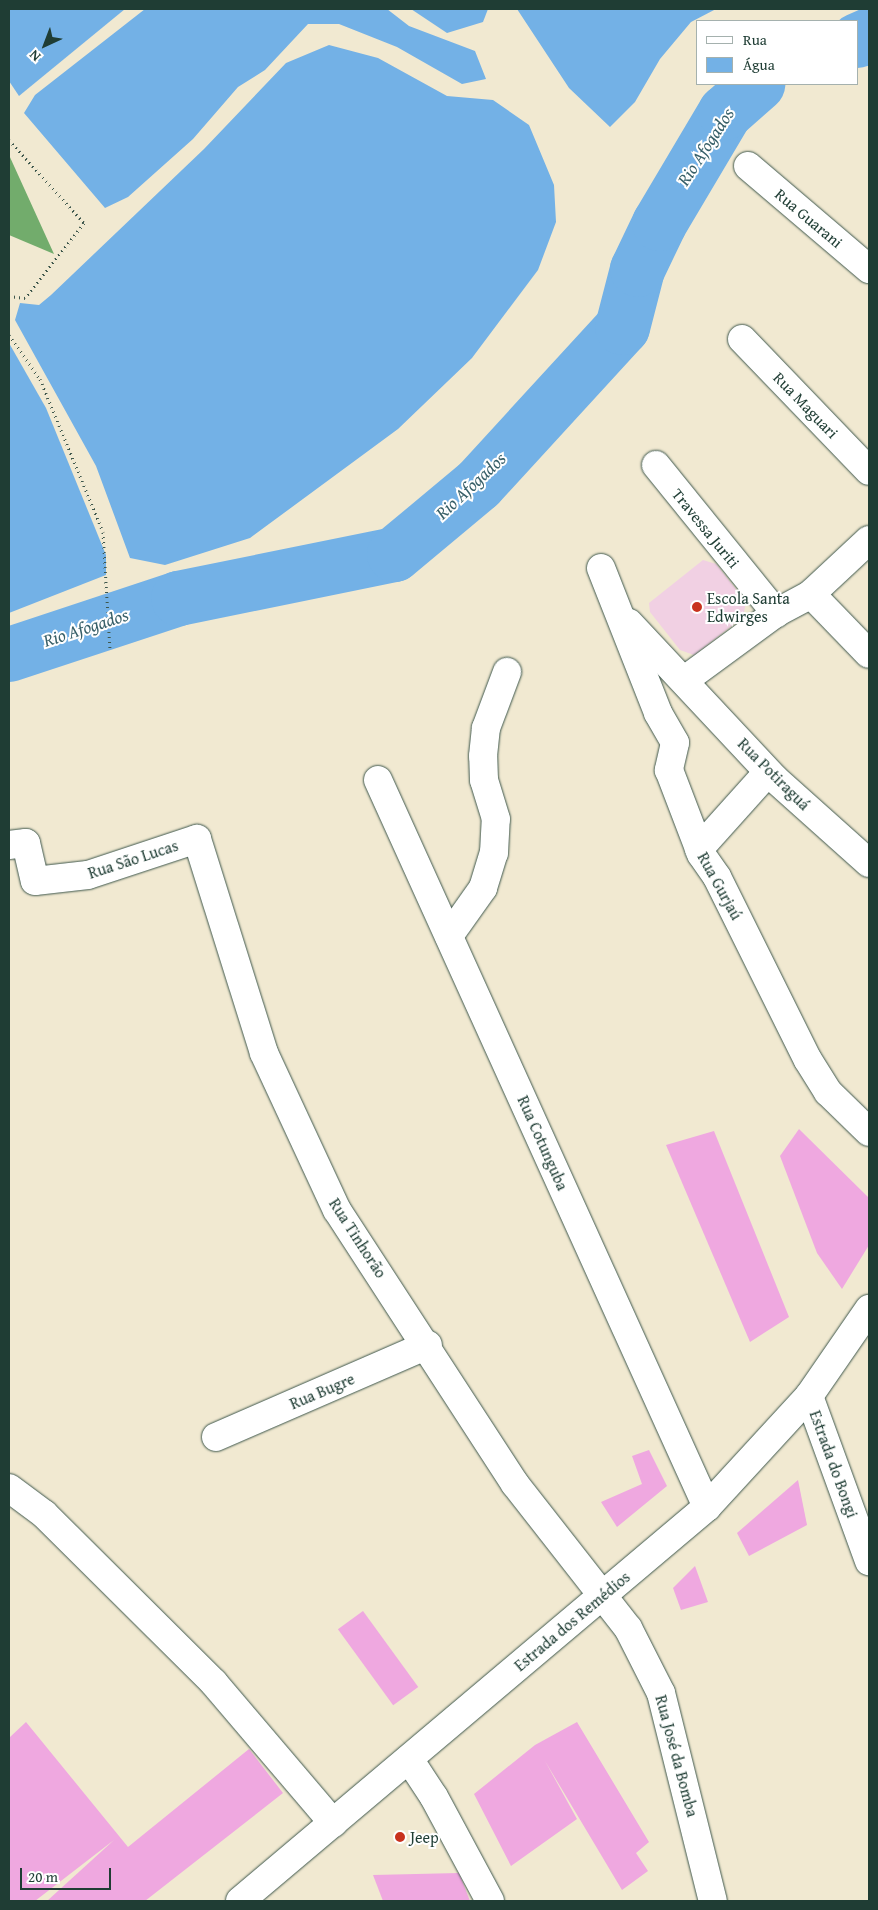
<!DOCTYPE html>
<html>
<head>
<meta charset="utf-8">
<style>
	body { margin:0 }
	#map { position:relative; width:878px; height:1910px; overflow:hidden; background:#f1e9d1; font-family:"Gentium Book Plus",serif }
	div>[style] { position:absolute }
	.built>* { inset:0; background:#f1d0e3 }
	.forest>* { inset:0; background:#72ac6c }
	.water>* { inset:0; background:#73b1e6 }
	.river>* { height:55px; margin:-27.5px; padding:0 27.5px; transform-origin:27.5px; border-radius:27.5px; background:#73b1e6 }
	.building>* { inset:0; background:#efa8e0; transform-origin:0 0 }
	.path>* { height:3px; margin-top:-1.5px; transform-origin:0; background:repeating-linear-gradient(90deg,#3e574c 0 1px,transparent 0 5px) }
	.roads { filter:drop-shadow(0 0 1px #3e574c) drop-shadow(0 0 1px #3e574c) }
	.minor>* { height:28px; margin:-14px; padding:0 14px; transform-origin:14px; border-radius:14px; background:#fff }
	.major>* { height:28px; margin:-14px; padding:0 14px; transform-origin:14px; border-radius:14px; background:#fff }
	.dots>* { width:14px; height:14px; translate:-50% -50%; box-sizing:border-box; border:2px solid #fff; border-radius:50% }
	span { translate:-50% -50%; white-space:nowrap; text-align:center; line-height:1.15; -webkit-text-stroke:4px #fff; paint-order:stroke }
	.street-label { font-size:16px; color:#1f3d34 }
	.poi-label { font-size:16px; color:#1f3d34 }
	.left { translate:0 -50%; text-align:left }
	.water-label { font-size:18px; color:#386069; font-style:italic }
	.frame { position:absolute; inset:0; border:10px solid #1f3d34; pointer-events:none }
	.legend { position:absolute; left:696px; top:20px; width:162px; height:65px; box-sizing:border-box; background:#fff; border:1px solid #a5b1ae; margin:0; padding:6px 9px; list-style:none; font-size:15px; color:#1f3d34 }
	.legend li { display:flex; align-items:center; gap:10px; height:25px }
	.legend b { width:25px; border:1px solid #a5b1ae }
	.north { position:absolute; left:20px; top:20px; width:50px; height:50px; -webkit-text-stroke:4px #fff; paint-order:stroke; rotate:223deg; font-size:14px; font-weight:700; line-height:20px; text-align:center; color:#1f3d34 }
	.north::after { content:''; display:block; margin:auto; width:18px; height:22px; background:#1f3d34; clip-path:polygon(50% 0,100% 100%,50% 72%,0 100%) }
	.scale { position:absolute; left:20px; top:1868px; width:91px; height:22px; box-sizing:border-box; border:2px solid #1f3d34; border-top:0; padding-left:6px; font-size:15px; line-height:18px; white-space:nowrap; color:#1f3d34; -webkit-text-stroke:4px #fff; paint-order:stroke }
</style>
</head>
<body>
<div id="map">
	<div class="built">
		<i style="clip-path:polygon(703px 560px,716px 564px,746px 602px,743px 617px,694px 655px,680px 650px,650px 612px,649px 603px)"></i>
	</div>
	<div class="forest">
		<i style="clip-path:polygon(9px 155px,54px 254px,9px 235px)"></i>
	</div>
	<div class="water">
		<i style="clip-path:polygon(9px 9px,125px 9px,19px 96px,9px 81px)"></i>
		<i style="clip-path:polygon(145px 9px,387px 9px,409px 26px,475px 51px,486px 79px,462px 84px,397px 47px,339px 24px,308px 24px,265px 70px,238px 87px,193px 139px,128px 197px,105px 208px,24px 113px,35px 95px)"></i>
		<i style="clip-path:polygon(411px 9px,488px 9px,483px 22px,447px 33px)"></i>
		<i style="clip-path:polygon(517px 9px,716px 9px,691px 22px,660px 59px,635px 102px,610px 127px,569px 88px)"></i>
		<i style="clip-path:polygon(329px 45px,378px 58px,447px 96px,493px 100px,529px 125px,554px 185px,556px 222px,538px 270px,472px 358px,398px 429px,250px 538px,165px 565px,130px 558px,96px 466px,15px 320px,20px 303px,39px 305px,51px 295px,204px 149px,286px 63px)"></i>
		<i style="clip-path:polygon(9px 343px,46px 408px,106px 555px,106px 575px,9px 613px)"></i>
	</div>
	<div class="river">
		<i style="left:857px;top:40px;width:13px;rotate:-23deg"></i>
		<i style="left:9px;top:654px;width:178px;rotate:-18.3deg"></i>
		<i style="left:178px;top:598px;width:220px;rotate:-11.5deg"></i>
		<i style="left:394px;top:554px;width:109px;rotate:-39.8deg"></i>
		<i style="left:478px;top:484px;width:213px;rotate:-47.5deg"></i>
		<i style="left:622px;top:327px;width:60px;rotate:-75.5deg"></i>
		<i style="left:637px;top:269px;width:51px;rotate:-64.4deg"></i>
		<i style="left:659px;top:223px;width:129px;rotate:-59.3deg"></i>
		<i style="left:725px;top:112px;width:43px;rotate:-41.2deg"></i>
	</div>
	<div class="building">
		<i style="clip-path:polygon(799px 1129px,869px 1198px,869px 1245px,842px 1289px,817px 1253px,780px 1156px)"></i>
		<i style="clip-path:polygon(714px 1131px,789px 1317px,750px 1342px,666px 1145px)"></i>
		<i style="clip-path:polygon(649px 1450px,667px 1486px,617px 1527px,601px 1502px,642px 1484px,632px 1456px)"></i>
		<i style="clip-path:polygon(798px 1480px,807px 1525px,749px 1556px,737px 1533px)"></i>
		<i style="clip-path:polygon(695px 1566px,708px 1602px,681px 1610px,673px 1588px)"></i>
		<i style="left:363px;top:1611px;width:94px;height:31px;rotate:54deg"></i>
		<i style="clip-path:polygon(26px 1722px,128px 1847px,249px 1749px,283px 1793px,145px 1901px,47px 1901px,114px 1840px,35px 1901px,9px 1901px,9px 1738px)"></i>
		<i style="clip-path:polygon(577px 1722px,649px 1842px,636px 1853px,648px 1871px,622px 1890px,545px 1761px,577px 1819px,511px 1866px,474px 1794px,535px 1745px)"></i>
		<i style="clip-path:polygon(459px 1873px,470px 1901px,383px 1901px,373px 1875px)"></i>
	</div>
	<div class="path">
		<i style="left:9px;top:140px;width:112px;rotate:47.9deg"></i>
		<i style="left:84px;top:223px;width:95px;rotate:128.2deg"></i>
		<i style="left:25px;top:298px;width:16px;rotate:-173deg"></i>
		<i style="left:9px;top:335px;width:54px;rotate:54.8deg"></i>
		<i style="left:40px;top:379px;width:165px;rotate:67.6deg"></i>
		<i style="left:103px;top:532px;width:117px;rotate:86.6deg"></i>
	</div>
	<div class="roads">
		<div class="minor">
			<i style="left:748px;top:166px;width:159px;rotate:40.4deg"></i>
			<i style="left:742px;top:339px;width:183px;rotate:46.1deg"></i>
			<i style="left:656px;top:465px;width:191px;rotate:51deg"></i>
			<i style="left:601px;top:568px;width:156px;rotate:68.5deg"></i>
			<i style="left:658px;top:713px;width:34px;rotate:60deg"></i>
			<i style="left:675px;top:743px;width:28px;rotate:103deg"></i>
			<i style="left:669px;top:770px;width:90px;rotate:69.1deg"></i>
			<i style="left:701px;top:854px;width:28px;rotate:55deg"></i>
			<i style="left:717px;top:877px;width:204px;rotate:63.6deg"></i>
			<i style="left:808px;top:1060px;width:38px;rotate:58deg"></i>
			<i style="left:828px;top:1092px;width:57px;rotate:44.3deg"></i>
			<i style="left:811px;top:594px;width:83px;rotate:46deg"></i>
			<i style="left:629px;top:623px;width:214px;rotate:46.9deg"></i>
			<i style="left:775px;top:779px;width:126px;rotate:41.8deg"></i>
			<i style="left:686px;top:679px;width:112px;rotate:-36.3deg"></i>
			<i style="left:776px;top:613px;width:40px;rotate:-28deg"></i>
			<i style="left:811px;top:594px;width:79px;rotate:-43deg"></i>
			<i style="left:378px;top:780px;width:798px;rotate:65.65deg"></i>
			<i style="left:9px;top:845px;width:17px;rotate:-7deg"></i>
			<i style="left:26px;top:843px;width:39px;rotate:77deg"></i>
			<i style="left:35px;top:881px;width:53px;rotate:-6.5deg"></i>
			<i style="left:88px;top:875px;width:115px;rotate:-18.3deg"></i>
			<i style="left:197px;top:839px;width:224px;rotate:72.6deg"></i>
			<i style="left:264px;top:1053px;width:173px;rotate:65.1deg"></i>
			<i style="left:337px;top:1210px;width:327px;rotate:57deg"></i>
			<i style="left:515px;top:1484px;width:183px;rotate:51.9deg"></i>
			<i style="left:628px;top:1628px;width:73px;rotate:63.1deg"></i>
			<i style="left:661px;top:1693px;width:214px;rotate:76deg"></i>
			<i style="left:699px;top:849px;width:103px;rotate:-48.1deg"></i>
			<i style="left:449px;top:936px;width:59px;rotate:-54.7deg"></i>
			<i style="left:483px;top:888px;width:37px;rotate:-73deg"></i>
			<i style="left:494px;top:853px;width:34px;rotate:-87deg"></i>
			<i style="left:496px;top:819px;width:41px;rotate:-107.1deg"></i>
			<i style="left:484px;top:780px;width:24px;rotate:-92deg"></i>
			<i style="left:483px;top:756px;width:28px;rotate:-84deg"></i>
			<i style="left:486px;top:728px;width:60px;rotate:-69.4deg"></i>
			<i style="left:216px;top:1437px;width:231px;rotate:-23.5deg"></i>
			<i style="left:9px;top:1488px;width:44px;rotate:36.6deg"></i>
			<i style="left:44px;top:1514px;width:240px;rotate:44.8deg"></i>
			<i style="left:214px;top:1683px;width:184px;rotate:49.6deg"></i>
			<i style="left:409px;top:1759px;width:45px;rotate:56.7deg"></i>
			<i style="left:434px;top:1797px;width:118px;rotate:61.7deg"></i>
		</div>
		<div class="major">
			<i style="left:809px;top:1396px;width:176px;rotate:70deg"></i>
			<i style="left:240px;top:1901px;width:611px;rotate:-40.15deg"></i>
			<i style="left:707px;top:1507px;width:151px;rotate:-47.4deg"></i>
			<i style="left:809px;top:1396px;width:106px;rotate:-55.4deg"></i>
		</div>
	</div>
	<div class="dots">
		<i style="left:697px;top:607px;background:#c8321e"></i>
		<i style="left:400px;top:1837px;background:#c8321e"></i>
	</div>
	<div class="street-label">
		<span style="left:809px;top:218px;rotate:40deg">Rua Guarani</span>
		<span style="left:806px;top:405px;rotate:46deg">Rua Maguari</span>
		<span style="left:706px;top:528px;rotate:51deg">Travessa Juriti</span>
		<span style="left:774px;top:774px;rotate:45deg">Rua Potiraguá</span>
		<span style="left:133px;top:859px;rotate:-18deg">Rua São Lucas</span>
		<span style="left:720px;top:886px;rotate:61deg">Rua Gurjaú</span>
		<span style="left:543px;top:1143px;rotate:66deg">Rua Cotunguba</span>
		<span style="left:358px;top:1238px;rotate:57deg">Rua Tinhorão</span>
		<span style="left:322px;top:1391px;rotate:-23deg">Rua Bugre</span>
		<span style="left:834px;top:1464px;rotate:70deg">Estrada do Bongi</span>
		<span style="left:572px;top:1621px;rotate:-40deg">Estrada dos Remédios</span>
		<span style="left:677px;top:1756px;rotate:75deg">Rua José da Bomba</span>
	</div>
	<div class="poi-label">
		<span class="left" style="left:707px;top:607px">Escola Santa<br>Edwirges</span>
		<span class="left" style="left:410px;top:1837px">Jeep</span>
	</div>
	<div class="water-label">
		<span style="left:706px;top:147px;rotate:-57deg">Rio Afogados</span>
		<span style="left:471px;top:486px;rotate:-43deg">Rio Afogados</span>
		<span style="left:86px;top:628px;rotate:-18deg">Rio Afogados</span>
	</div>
	<div class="frame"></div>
	<ul class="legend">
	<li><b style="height:6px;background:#fff"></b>Rua</li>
	<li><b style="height:14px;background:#73b1e6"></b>Água</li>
	</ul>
	<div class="north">N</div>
	<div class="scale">20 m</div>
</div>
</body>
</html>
